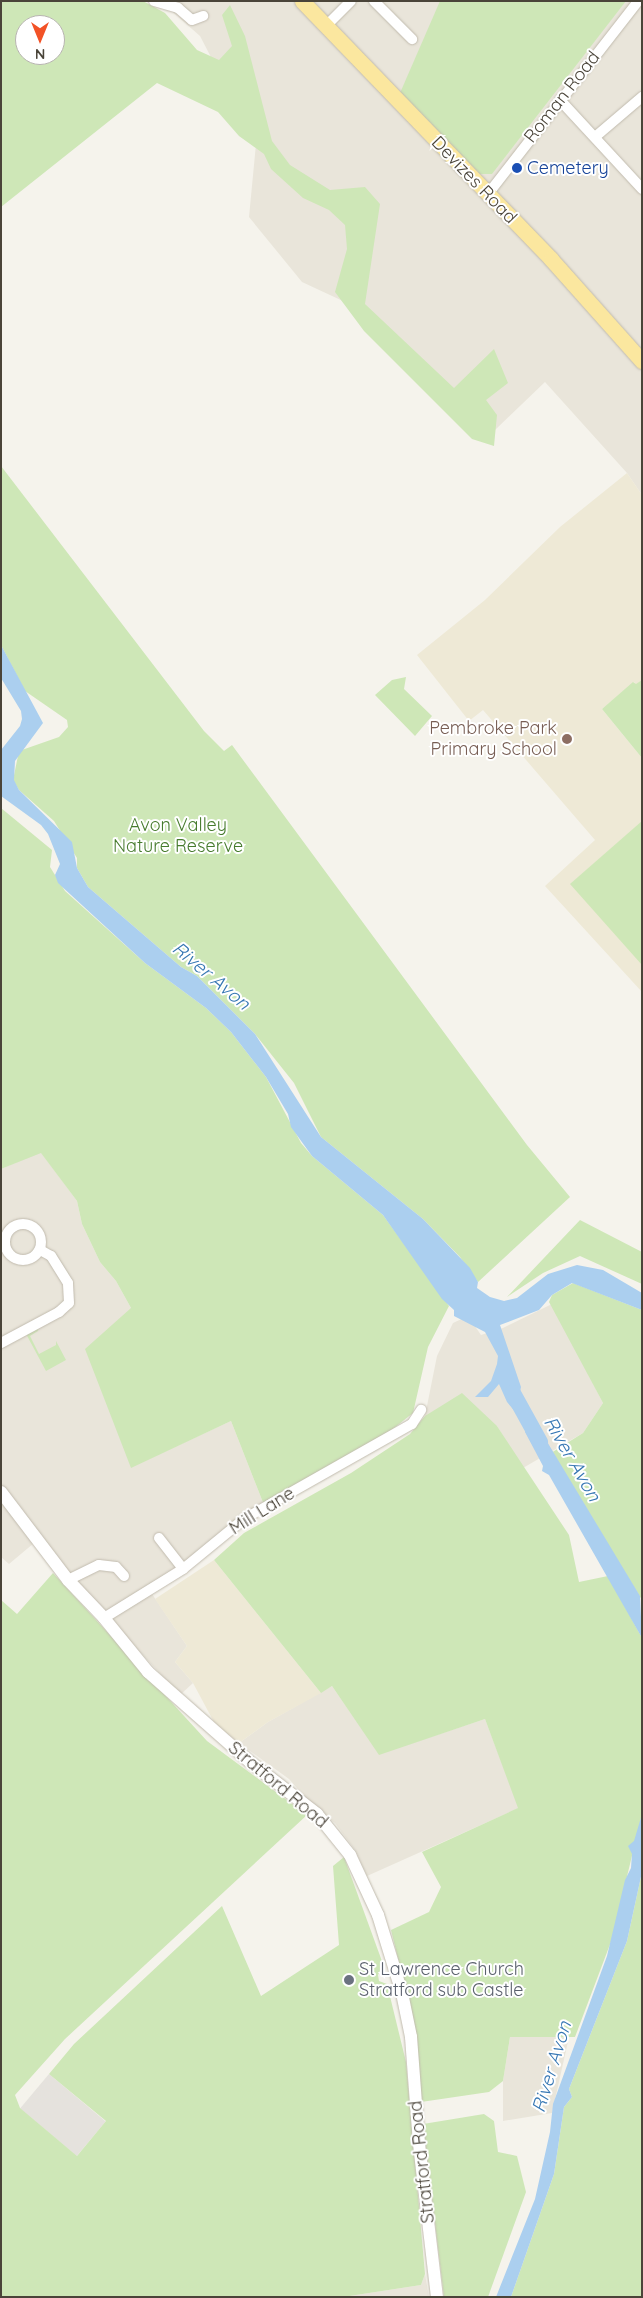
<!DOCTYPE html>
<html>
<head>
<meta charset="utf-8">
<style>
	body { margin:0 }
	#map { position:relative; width:643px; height:2298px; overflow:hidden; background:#f5f3ec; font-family:Quicksand,sans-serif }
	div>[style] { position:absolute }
	.residential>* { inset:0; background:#e9e5da }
	.industrial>* { inset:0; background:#e5e2dd; transform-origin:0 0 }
	.education>* { inset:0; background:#eee9d6 }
	.green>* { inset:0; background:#cee7b7 }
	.water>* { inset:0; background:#abcfef }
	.river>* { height:16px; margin:-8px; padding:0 8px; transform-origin:8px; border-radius:8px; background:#abcfef }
	.roads { filter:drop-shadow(0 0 1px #c1bbae) drop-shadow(0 0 1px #c1bbae) }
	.minor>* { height:10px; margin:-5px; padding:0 5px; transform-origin:5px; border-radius:5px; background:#fff }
	.minor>.ring { margin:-5px; padding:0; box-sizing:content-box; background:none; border:10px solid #fff; border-radius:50% }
	.tertiary>* { height:12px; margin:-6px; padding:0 6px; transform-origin:6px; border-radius:6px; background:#fff }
	.primary>* { height:15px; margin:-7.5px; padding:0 7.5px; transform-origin:7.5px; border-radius:7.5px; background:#fbe79f }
	.dots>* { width:14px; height:14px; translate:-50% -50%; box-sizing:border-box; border:2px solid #fff; border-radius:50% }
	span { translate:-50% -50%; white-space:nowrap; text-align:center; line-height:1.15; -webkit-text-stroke:4px #fff; paint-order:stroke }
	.street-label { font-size:18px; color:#4a4439 }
	.transit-label { font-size:18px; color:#164399 }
	.left { translate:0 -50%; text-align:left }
	.education-label { font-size:18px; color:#785e54 }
	.right { translate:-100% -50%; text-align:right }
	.park-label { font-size:18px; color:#467b2d }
	.worship-label { font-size:18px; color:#5b616d }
	.water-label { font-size:19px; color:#3576b3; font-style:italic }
	.frame { position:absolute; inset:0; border:2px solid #4a4439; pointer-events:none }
	.north { position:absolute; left:15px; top:15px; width:50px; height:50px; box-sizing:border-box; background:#fff; border:1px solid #b7b4b0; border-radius:50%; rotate:180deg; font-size:14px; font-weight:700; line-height:20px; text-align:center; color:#4a4439 }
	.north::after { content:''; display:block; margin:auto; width:18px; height:22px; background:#f25226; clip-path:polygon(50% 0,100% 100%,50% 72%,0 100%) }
</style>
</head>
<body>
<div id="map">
	<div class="residential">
		<i style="clip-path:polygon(160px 1px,642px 1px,642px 495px,627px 473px,545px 382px,495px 430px,345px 302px,302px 282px,249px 217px,256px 144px,200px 36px)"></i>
		<i style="clip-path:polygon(41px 1152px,77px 1201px,82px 1224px,100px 1262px,116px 1281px,131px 1308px,131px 1467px,231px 1421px,264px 1505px,148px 1588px,187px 1646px,175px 1662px,193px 1683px,180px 1695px,66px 1572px,40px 1538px,9px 1564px,1px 1557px,1px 1169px)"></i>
		<i style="clip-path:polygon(552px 1304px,603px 1403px,583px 1433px,523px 1468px,497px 1426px,425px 1416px,437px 1356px,453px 1323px,468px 1316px,481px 1335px,503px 1328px)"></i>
		<i style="clip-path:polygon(332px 1686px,379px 1754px,485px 1719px,519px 1808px,367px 1876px,355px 1850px,335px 1823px,311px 1804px,289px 1779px,239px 1743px,268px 1722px)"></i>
		<i style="clip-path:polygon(510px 2037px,569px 2037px,552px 2113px,503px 2121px,503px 2081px)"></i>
		<i style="clip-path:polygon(425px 2274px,429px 2297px,343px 2297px,421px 2285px)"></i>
	</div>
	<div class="industrial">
		<i style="left:49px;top:2074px;width:74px;height:45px;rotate:40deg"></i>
	</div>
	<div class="education">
		<i style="clip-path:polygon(627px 473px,642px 495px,642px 680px,636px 685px,634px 682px,602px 709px,642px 758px,642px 992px,545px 886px,595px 840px,483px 710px,469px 721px,417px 655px,485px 600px,560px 527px)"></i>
		<i style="clip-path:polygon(214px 1560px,321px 1693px,268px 1722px,239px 1743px,215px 1724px,193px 1683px,175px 1662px,187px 1646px,155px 1599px)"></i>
	</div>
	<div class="green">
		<i style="clip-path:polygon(evenodd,1px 1px,143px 1px,165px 13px,197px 50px,219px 60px,232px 46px,222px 15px,230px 5px,245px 36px,272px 141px,290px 165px,330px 190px,365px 187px,380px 204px,365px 304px,454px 388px,494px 349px,508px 383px,486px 400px,497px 415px,494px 446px,472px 439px,364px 331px,335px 292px,347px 249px,345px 225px,329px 210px,303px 198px,271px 169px,264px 154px,239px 136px,218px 112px,157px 83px,1px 207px,1px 1px,25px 25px,55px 25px,55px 55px,25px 55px,25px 25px)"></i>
		<i style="clip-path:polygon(440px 1px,626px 1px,492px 174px,480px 174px,400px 93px)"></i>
		<i style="clip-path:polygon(1px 466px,204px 731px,224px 751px,232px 745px,527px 1145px,570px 1197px,478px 1282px,460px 1257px,423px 1219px,321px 1137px,294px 1083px,255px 1034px,197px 976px,181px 967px,88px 887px,77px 868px,77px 858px,54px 821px,19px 790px,13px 780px,19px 751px,59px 737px,68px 727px,67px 720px,25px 691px,1px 645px)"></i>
		<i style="clip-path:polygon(406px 677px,404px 689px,432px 716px,415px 736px,375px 695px,392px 680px)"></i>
		<i style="clip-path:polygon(642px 680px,642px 758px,602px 709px,633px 682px,636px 684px)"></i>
		<i style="clip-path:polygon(1px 808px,52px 850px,50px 867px,65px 891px,145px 963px,206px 1008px,231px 1032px,266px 1077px,301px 1143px,312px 1156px,383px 1215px,449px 1306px,428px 1347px,413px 1413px,389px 1432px,264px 1505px,231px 1421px,131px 1468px,85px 1349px,131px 1308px,116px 1281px,100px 1262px,82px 1224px,77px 1201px,41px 1153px,1px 1169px)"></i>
		<i style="clip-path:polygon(642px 821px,642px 965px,570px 884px)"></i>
		<i style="clip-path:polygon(580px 1220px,642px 1252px,642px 1284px,580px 1256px,543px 1273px,507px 1297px)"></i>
		<i style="clip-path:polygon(573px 1283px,642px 1310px,642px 1600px,551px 1453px,583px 1433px,603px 1403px,549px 1302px,552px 1295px)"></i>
		<i style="clip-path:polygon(39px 1325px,38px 1331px,30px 1336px,39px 1354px,56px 1345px,56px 1341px,66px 1360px,46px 1371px,25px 1332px)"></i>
		<i style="clip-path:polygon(462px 1393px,497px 1426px,569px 1535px,579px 1582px,608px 1576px,642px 1638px,642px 1814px,612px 1939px,575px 2037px,510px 2037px,503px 2081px,489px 2092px,421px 2102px,410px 2007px,391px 1930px,429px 1912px,441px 1887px,422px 1852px,518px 1808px,485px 1719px,379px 1755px,332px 1686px,321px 1693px,214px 1560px,244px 1533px,351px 1473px,410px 1434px,425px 1416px)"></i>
		<i style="clip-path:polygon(53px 1573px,207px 1741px,307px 1815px,65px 2039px,15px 2095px,20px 2108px,77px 2156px,106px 2121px,49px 2074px,74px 2044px,222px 1906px,261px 1996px,339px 1945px,333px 1866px,344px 1857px,383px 1964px,378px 1975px,379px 1981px,387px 1984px,406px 2062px,425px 2274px,421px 2285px,343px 2297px,1px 2297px,1px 1600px,17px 1614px)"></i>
		<i style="clip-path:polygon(642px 1872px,642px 2297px,511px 2297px,554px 2174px,564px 2107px,572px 2097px,569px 2089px,627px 1941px)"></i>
		<i style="clip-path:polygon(484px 2114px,494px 2121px,498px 2152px,517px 2156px,526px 2192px,488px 2297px,444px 2297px,423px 2124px)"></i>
	</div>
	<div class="water">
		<i style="clip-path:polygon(1px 645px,43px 723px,15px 761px,14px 780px,19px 790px,72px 842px,77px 868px,88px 887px,181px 967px,197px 976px,255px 1034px,321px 1137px,423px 1219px,470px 1268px,478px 1282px,477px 1288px,490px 1297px,504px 1301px,517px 1298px,548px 1274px,577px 1265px,603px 1270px,642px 1293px,642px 1310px,572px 1283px,552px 1295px,539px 1310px,500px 1325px,521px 1387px,518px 1401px,524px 1410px,517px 1414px,507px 1402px,499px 1384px,488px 1397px,475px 1397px,491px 1381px,497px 1364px,498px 1356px,485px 1332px,454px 1316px,454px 1310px,442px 1299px,383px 1215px,312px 1156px,291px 1127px,288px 1114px,266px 1077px,231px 1032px,206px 1008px,145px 963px,58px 883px,55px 875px,60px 864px,48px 834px,41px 825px,1px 796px,1px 750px,20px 726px,22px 719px,21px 711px,1px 678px)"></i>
		<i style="clip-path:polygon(530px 1423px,546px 1440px,640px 1596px,642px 1638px,549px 1475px,542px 1471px,543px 1466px,525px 1432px,526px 1426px)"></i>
		<i style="clip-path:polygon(642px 1814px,642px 1872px,627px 1941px,569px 2089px,572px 2097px,564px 2107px,554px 2174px,511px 2297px,496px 2297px,535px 2199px,550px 2132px,553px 2104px,607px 1956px,625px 1880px,631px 1868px,632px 1854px,628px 1846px,634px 1841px)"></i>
	</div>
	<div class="river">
		<i style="left:513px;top:1393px;width:56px;rotate:61.1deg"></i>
	</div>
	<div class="roads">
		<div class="minor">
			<i style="left:154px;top:1px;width:25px;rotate:16deg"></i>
			<i style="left:178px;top:8px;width:18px;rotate:41deg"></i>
			<i style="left:192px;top:20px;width:12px;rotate:-20deg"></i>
			<i style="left:374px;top:1px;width:54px;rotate:45deg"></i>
			<i style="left:326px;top:26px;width:35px;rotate:-45deg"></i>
			<i style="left:560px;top:100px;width:121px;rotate:47.3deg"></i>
			<i style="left:595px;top:137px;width:62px;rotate:-40.4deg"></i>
			<i style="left:488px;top:194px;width:244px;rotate:-52.1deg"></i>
			<i class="ring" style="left:5px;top:1224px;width:26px;height:26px"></i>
			<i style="left:1px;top:1343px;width:66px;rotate:-28.1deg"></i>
			<i style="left:59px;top:1312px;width:13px;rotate:-42deg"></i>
			<i style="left:69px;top:1303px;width:20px;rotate:-93deg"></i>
			<i style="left:68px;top:1283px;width:32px;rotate:-122deg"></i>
			<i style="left:51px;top:1256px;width:13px;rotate:-151deg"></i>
			<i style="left:159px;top:1538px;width:39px;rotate:52deg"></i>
			<i style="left:68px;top:1580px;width:34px;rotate:-26deg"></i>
			<i style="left:99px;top:1565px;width:17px;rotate:7deg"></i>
			<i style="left:116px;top:1567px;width:12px;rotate:48deg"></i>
			<i style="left:104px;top:1618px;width:93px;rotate:-31.8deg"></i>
			<i style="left:183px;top:1569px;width:79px;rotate:-39.3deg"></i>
			<i style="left:244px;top:1519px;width:193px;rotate:-29.5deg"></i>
			<i style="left:412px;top:1424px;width:17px;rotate:-57deg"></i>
		</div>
		<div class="tertiary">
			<i style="left:1px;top:1492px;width:111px;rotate:52.7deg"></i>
			<i style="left:68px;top:1580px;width:52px;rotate:46.5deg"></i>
			<i style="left:104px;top:1618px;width:70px;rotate:50.8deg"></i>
			<i style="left:148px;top:1672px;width:136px;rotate:41.4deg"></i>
			<i style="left:250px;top:1762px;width:85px;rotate:37.8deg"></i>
			<i style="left:317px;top:1814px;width:53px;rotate:51.2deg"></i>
			<i style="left:350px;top:1855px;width:66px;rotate:65deg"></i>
			<i style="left:378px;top:1915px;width:82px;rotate:72.9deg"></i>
			<i style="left:402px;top:1993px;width:45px;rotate:78.4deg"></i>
			<i style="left:411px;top:2037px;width:107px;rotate:85.7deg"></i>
			<i style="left:419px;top:2144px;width:154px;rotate:83.3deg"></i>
		</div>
		<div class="primary">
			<i style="left:302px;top:1px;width:359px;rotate:46deg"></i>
			<i style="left:551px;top:259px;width:137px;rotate:48.3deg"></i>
		</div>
	</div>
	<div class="dots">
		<i style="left:517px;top:168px;background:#1a4fb4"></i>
		<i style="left:567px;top:739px;background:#8d6e63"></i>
		<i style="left:349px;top:1980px;background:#6b7280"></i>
	</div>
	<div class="street-label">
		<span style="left:562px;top:97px;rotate:-52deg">Roman Road</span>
		<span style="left:474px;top:180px;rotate:46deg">Devizes Road</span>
		<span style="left:262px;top:1511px;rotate:-32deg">Mill Lane</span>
		<span style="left:278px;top:1785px;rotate:40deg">Stratford Road</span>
		<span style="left:422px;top:2162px;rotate:-96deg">Stratford Road</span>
	</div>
	<div class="transit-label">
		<span class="left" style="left:527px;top:168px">Cemetery</span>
	</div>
	<div class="education-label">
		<span class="right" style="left:557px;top:739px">Pembroke Park<br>Primary School</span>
	</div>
	<div class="park-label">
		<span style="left:178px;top:836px">Avon Valley<br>Nature Reserve</span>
	</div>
	<div class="worship-label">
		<span class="left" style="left:359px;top:1980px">St Lawrence Church<br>Stratford sub Castle</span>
	</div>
	<div class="water-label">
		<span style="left:211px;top:976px;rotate:40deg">River Avon</span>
		<span style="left:572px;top:1459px;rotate:60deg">River Avon</span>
		<span style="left:552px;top:2067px;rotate:-73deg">River Avon</span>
	</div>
	<div class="frame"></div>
	<div class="north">N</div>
</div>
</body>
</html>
